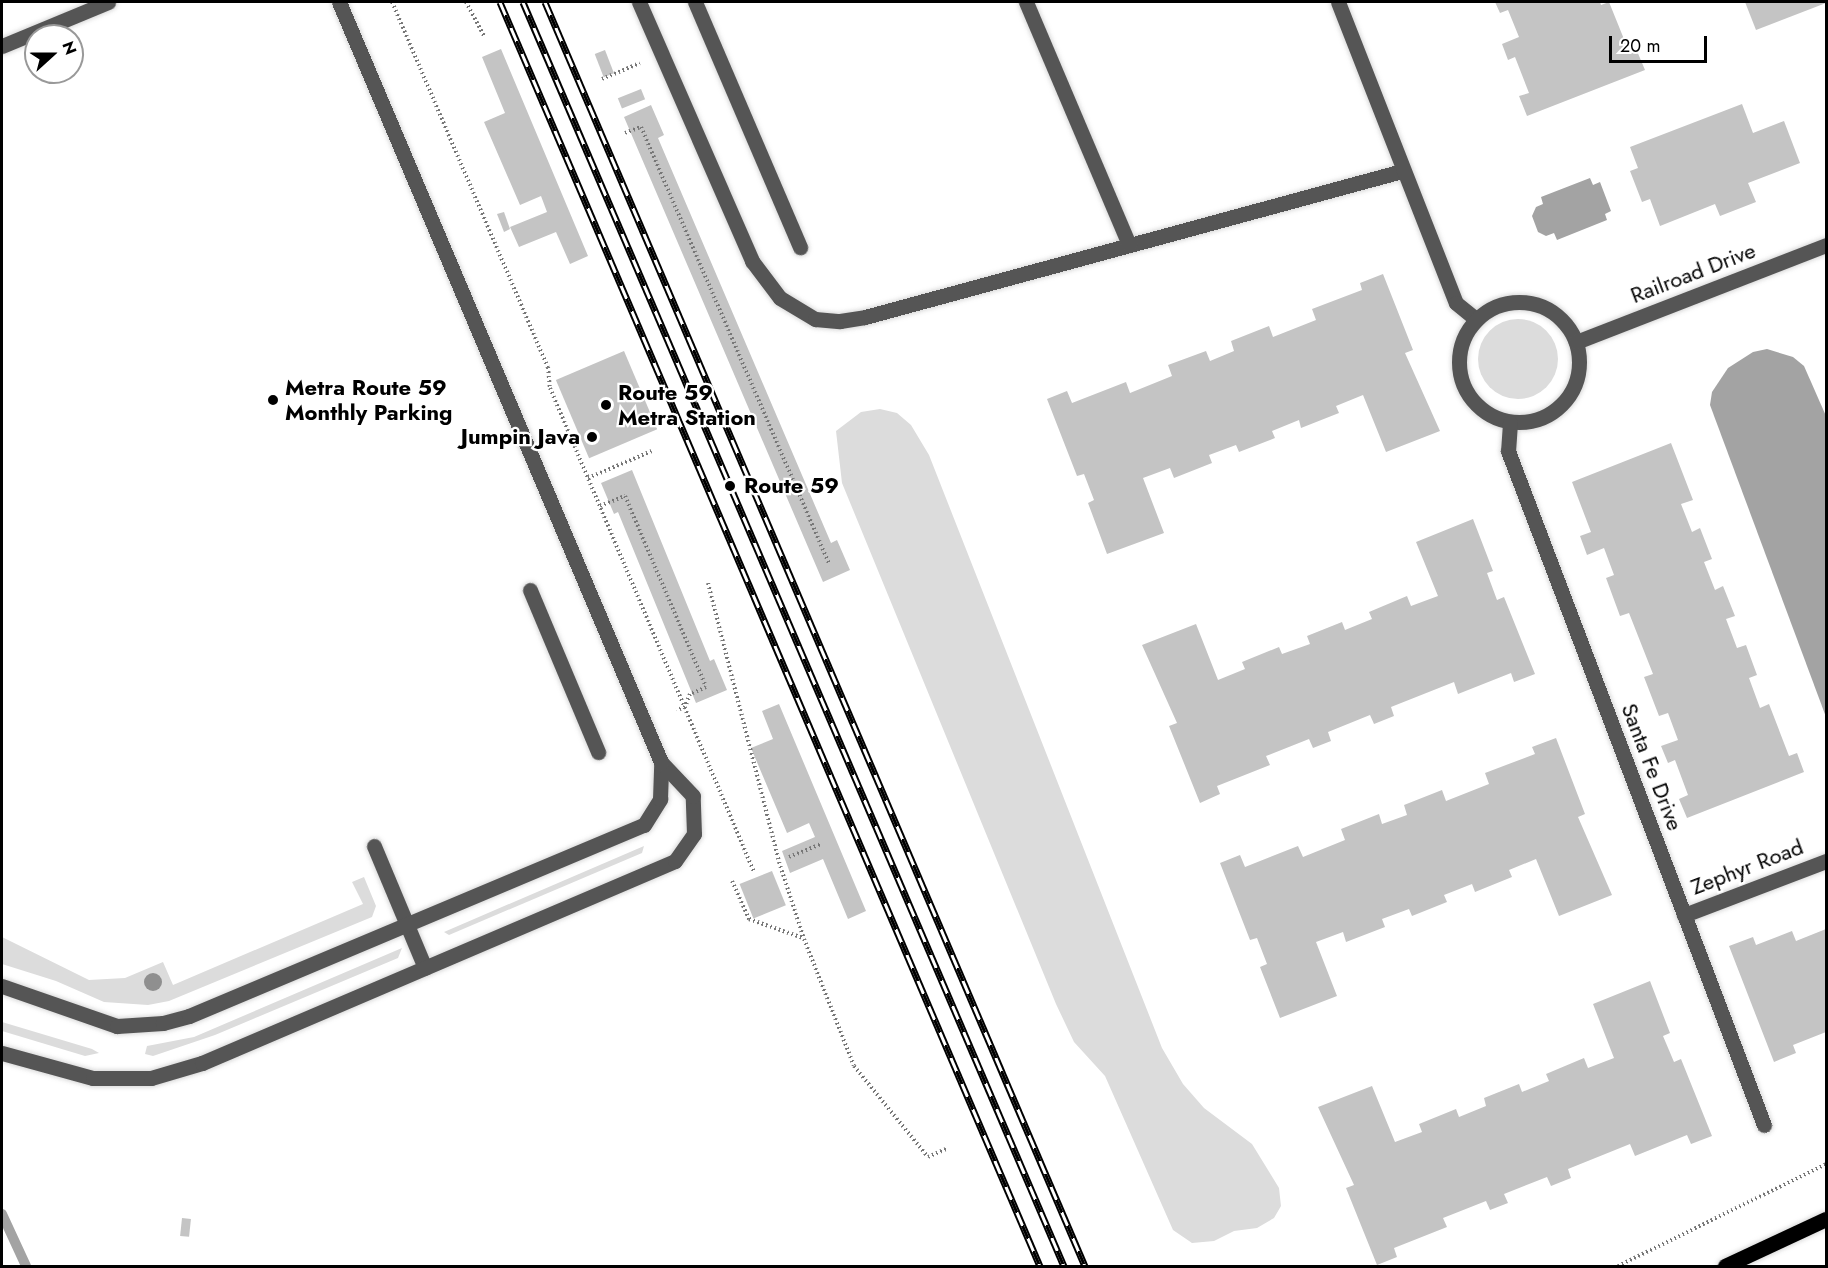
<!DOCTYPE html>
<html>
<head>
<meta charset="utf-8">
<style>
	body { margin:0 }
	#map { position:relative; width:1828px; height:1268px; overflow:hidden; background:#fff; font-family:Jost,sans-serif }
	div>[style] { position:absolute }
	.green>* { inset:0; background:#dcdcdc }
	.round { border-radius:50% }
	.water>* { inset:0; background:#a3a3a3 }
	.stream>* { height:10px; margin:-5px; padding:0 5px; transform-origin:5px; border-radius:5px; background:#a3a3a3 }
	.building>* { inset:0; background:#c4c4c4; transform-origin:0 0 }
	.path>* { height:4px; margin-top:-2px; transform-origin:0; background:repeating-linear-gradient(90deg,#777 0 1.5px,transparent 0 4.5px) }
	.roads { filter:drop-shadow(0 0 2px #dbdbdb) drop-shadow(0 0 2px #dbdbdb) }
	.minor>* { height:15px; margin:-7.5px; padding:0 7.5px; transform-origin:7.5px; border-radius:7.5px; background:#555 }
	.minor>.ring { margin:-7.5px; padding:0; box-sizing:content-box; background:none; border:15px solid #555; border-radius:50% }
	.major>* { height:15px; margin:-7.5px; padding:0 7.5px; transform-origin:7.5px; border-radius:7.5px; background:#000 }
	.rail>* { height:7px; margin-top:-3.5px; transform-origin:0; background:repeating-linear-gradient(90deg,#fff 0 14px,#000 0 28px); box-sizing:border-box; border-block:2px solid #000 }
	.trees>* { width:18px; height:18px; margin:-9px; border-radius:50%; background:#8f8f8f }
	.dots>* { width:16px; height:16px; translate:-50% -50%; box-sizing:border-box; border:3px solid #fff; border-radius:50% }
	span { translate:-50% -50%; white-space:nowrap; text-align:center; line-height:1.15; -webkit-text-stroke:4.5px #fff; paint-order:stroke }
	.street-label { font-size:22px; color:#000 }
	.poi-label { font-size:22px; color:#000; font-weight:700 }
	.left { translate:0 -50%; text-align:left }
	.right { translate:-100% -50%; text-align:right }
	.frame { position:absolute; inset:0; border:3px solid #000; pointer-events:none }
	.north { position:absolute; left:24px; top:24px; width:60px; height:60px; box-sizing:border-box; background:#fff; border:2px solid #999; border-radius:50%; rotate:69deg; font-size:16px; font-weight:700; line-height:24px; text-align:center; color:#000 }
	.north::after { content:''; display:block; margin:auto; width:21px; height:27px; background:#000; clip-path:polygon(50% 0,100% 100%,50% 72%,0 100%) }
	.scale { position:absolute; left:1609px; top:36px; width:98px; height:27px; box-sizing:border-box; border:3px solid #000; border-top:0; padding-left:8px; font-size:18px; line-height:21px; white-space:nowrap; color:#000; -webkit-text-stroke:4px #fff; paint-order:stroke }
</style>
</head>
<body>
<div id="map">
	<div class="green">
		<i class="round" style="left:1478px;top:319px;width:80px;height:80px"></i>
		<i style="clip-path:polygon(880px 409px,897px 413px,911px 425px,929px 455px,1162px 1048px,1183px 1084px,1204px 1108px,1252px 1144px,1279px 1188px,1281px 1206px,1274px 1218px,1257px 1228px,1234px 1231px,1214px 1241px,1192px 1243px,1173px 1230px,1105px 1076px,1074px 1042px,1056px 1004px,842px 483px,836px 431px,861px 412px)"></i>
		<i style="clip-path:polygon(644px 846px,642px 853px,449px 935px,444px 932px)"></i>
		<i style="clip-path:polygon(364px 877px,376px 906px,372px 917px,169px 1001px,148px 1005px,104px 1002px,56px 981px,2px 964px,2px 937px,89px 980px,125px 978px,163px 962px,173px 985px,363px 904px,352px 882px)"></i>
		<i style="clip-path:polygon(402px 948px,398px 958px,215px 1035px,153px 1056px,145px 1054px,147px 1046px,194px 1037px)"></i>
		<i style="clip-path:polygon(2px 1022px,92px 1049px,99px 1053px,85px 1056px,2px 1031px)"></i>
	</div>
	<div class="water">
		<i style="clip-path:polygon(1590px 178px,1593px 185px,1600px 182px,1611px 211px,1605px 214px,1607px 220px,1557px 240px,1554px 233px,1546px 236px,1538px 232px,1532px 216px,1536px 207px,1543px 204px,1541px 197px)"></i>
		<i style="clip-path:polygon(1767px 349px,1793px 357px,1804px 366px,1826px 416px,1826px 717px,1710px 405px,1712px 392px,1728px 368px,1753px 352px)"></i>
	</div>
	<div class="stream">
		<i style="left:2px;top:1214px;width:57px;rotate:65.2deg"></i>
	</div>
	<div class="building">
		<i style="clip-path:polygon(1495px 2px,1600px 2px,1601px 5px,1609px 2px,1630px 54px,1637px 51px,1645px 70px,1527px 116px,1519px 96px,1529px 93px,1515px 57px,1508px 60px,1502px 44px,1519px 37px,1508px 10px,1500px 13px)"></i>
		<i style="clip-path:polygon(1745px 2px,1826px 2px,1826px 3px,1756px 30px)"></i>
		<i style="clip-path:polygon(501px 49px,588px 256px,570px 264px,556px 232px,519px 247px,510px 227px,547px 212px,541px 196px,520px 205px,484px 122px,505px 113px,482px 57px)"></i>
		<i style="left:605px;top:50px;width:25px;height:11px;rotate:69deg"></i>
		<i style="left:641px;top:89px;width:11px;height:25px;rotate:68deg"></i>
		<i style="clip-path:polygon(1742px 104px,1753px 133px,1784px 121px,1800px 163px,1748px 183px,1756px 202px,1720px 216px,1715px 204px,1660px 226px,1650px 199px,1642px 202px,1630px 171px,1638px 168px,1630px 147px)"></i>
		<i style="clip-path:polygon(651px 105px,664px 135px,658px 138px,831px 543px,837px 540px,850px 570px,823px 582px,624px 117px)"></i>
		<i style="clip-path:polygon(504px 212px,510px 229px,504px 232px,497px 214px)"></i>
		<i style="clip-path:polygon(1383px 274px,1413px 350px,1405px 353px,1440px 431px,1386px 452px,1363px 395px,1336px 406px,1339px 413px,1301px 428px,1299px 420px,1272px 431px,1275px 438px,1239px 452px,1236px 445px,1209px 455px,1212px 463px,1174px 478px,1170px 468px,1143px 478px,1164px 533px,1107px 554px,1088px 503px,1094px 500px,1084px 474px,1077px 476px,1047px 399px,1067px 391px,1072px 403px,1126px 382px,1130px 393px,1172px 376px,1168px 365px,1206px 351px,1210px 361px,1234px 351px,1231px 341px,1269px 326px,1273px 337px,1316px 320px,1312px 309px,1362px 290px,1360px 283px)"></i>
		<i style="left:624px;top:351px;width:85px;height:74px;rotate:67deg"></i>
		<i style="clip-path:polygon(1671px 443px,1693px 500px,1681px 504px,1692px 532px,1700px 528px,1712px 559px,1704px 562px,1715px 590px,1723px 586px,1735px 616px,1726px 619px,1737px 648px,1746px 645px,1757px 675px,1749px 678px,1760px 708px,1769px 704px,1789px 756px,1797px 753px,1804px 772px,1687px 818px,1679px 799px,1688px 795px,1675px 760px,1668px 763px,1661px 746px,1678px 740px,1668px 713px,1659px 716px,1644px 677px,1653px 674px,1629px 613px,1620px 616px,1606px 578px,1614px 575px,1604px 548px,1587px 555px,1580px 536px,1591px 532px,1572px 482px)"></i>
		<i style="clip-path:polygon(632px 470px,710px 661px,714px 659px,727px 690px,696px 703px,618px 512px,614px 514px,601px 483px)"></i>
		<i style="clip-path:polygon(1473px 519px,1493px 571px,1487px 573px,1497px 600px,1504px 597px,1535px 674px,1514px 682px,1511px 673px,1458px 694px,1454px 682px,1391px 707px,1394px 716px,1374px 724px,1370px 715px,1328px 732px,1331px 741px,1313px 748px,1309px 739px,1266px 756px,1270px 765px,1217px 786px,1220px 794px,1200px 803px,1169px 726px,1177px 723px,1142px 645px,1196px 624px,1218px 680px,1245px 669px,1242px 662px,1279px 647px,1282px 654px,1310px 644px,1307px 636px,1342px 622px,1345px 630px,1372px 619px,1369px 612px,1407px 596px,1411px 606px,1438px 596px,1416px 542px)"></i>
		<i style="clip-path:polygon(779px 704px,866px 911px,848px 919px,823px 859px,790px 873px,782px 851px,815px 837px,809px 823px,787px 833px,751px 748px,773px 739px,762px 711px)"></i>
		<i style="clip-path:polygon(1556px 738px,1585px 814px,1578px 817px,1612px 895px,1559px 916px,1536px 859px,1509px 870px,1512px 877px,1475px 892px,1472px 884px,1444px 895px,1447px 902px,1412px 916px,1409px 909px,1382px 919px,1385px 927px,1346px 942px,1343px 932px,1316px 942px,1337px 996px,1280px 1018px,1260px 967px,1267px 964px,1257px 938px,1250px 940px,1220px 863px,1240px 855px,1245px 867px,1298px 846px,1303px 857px,1345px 840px,1341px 829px,1379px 814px,1382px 824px,1407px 815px,1404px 805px,1442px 790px,1446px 801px,1489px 784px,1485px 773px,1535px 754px,1532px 747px)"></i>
		<i style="left:772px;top:871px;width:37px;height:35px;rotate:68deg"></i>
		<i style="clip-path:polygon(1826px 929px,1826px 1032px,1793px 1045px,1796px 1053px,1774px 1062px,1729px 946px,1753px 937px,1756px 945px,1792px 931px,1796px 941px)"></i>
		<i style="clip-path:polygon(1650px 981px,1670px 1033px,1663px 1036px,1674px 1062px,1681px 1059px,1712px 1136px,1691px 1144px,1687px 1135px,1635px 1156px,1630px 1144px,1568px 1169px,1571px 1178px,1551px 1186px,1547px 1177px,1504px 1194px,1508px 1203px,1490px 1210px,1486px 1201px,1443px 1218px,1447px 1227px,1394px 1248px,1397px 1257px,1377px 1265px,1346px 1188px,1354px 1185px,1318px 1107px,1372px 1086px,1395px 1142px,1422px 1132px,1419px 1124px,1456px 1109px,1459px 1117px,1486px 1106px,1484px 1098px,1519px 1084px,1522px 1092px,1549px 1081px,1546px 1074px,1584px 1058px,1588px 1068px,1614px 1058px,1593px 1004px)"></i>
		<i style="left:182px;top:1218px;width:9px;height:18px;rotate:6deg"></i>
	</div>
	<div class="path">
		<i style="left:392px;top:2px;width:397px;rotate:66.9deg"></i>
		<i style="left:548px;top:367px;width:21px;rotate:85deg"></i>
		<i style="left:550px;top:388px;width:525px;rotate:67.15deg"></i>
		<i style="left:466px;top:2px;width:38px;rotate:62deg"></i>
		<i style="left:602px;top:79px;width:41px;rotate:-22.8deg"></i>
		<i style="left:625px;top:133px;width:17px;rotate:-21deg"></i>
		<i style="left:641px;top:127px;width:475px;rotate:66.7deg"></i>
		<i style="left:588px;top:478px;width:69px;rotate:-22.9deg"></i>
		<i style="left:600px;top:506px;width:27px;rotate:-22deg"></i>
		<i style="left:625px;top:496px;width:207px;rotate:67deg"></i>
		<i style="left:706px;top:687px;width:17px;rotate:156deg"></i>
		<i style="left:690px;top:694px;width:14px;rotate:111deg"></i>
		<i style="left:685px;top:707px;width:9px;rotate:159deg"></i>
		<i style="left:708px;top:583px;width:288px;rotate:75.7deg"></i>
		<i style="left:779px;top:862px;width:81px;rotate:72deg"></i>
		<i style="left:804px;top:939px;width:136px;rotate:68.5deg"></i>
		<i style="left:854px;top:1066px;width:117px;rotate:50.9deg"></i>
		<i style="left:928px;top:1157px;width:20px;rotate:-24deg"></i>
		<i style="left:789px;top:857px;width:35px;rotate:-22deg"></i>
		<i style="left:732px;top:881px;width:42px;rotate:65.9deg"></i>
		<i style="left:749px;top:919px;width:57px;rotate:19.4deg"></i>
		<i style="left:1618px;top:1266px;width:232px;rotate:-26.1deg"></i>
	</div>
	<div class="roads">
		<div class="minor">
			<i style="left:639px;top:2px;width:283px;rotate:66.4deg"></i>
			<i style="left:752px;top:261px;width:46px;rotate:52.9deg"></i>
			<i style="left:780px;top:298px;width:41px;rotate:31deg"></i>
			<i style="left:815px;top:319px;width:25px;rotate:5deg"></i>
			<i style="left:840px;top:321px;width:25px;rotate:-9deg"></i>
			<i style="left:865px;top:317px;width:556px;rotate:-15.21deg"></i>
			<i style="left:695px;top:2px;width:267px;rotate:66.8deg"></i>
			<i style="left:1026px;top:2px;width:264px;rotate:67deg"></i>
			<i style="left:1338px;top:2px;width:323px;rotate:68.6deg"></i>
			<i style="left:1456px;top:303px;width:26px;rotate:39deg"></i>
			<i style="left:2px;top:46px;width:115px;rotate:-22.5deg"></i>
			<i class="ring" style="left:1459px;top:302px;width:105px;height:105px"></i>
			<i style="left:1576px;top:342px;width:268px;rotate:-21.2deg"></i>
			<i style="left:1510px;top:423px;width:28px;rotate:94deg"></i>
			<i style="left:1508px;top:451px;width:721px;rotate:69.2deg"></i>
			<i style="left:530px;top:590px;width:176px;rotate:67.2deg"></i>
			<i style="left:374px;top:846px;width:132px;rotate:67.3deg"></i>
			<i style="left:1684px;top:915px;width:152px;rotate:-20.8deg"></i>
			<i style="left:2px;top:986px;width:122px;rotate:19.2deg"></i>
			<i style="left:117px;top:1026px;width:46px;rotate:-3.7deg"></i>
			<i style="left:163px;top:1023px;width:27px;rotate:-15deg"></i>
			<i style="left:189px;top:1016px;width:493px;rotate:-22.8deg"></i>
			<i style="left:644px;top:825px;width:31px;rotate:-58deg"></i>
			<i style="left:660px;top:799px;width:37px;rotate:-88deg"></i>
			<i style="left:2px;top:1053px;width:94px;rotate:15.4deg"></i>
			<i style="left:93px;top:1078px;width:58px"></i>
			<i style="left:151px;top:1078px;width:53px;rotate:-16.4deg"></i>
			<i style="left:202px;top:1063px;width:514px;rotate:-23.13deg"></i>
			<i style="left:675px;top:861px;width:33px;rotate:-55deg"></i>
			<i style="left:694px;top:834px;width:38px;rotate:-92deg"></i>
			<i style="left:693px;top:796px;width:47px;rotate:-133.3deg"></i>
			<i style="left:661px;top:762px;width:825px;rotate:-112.96deg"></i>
		</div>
		<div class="major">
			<i style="left:1725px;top:1266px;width:111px;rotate:-25deg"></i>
		</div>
	</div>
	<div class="rail">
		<i style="left:500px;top:2px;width:1375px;rotate:66.87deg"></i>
		<i style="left:523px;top:2px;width:1375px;rotate:66.83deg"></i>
		<i style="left:545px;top:2px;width:1375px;rotate:66.87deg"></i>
	</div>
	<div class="trees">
		<i style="left:153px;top:982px"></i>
	</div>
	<div class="dots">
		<i style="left:273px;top:400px;background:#000"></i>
		<i style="left:606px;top:405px;background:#000"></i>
		<i style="left:592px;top:437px;background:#000"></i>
		<i style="left:730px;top:486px;background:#000"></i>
	</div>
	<div class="street-label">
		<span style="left:1693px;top:273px;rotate:-21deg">Railroad Drive</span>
		<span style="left:1652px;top:767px;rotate:69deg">Santa Fe Drive</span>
		<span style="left:1747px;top:867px;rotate:-21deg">Zephyr Road</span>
	</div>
	<div class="poi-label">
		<span class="left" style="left:285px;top:400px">Metra Route 59<br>Monthly Parking</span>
		<span class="left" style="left:618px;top:405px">Route 59<br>Metra Station</span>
		<span class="right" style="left:580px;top:437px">Jumpin Java</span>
		<span class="left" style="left:744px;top:486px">Route 59</span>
	</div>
	<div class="frame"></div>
	<div class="north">N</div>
	<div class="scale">20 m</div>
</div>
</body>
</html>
